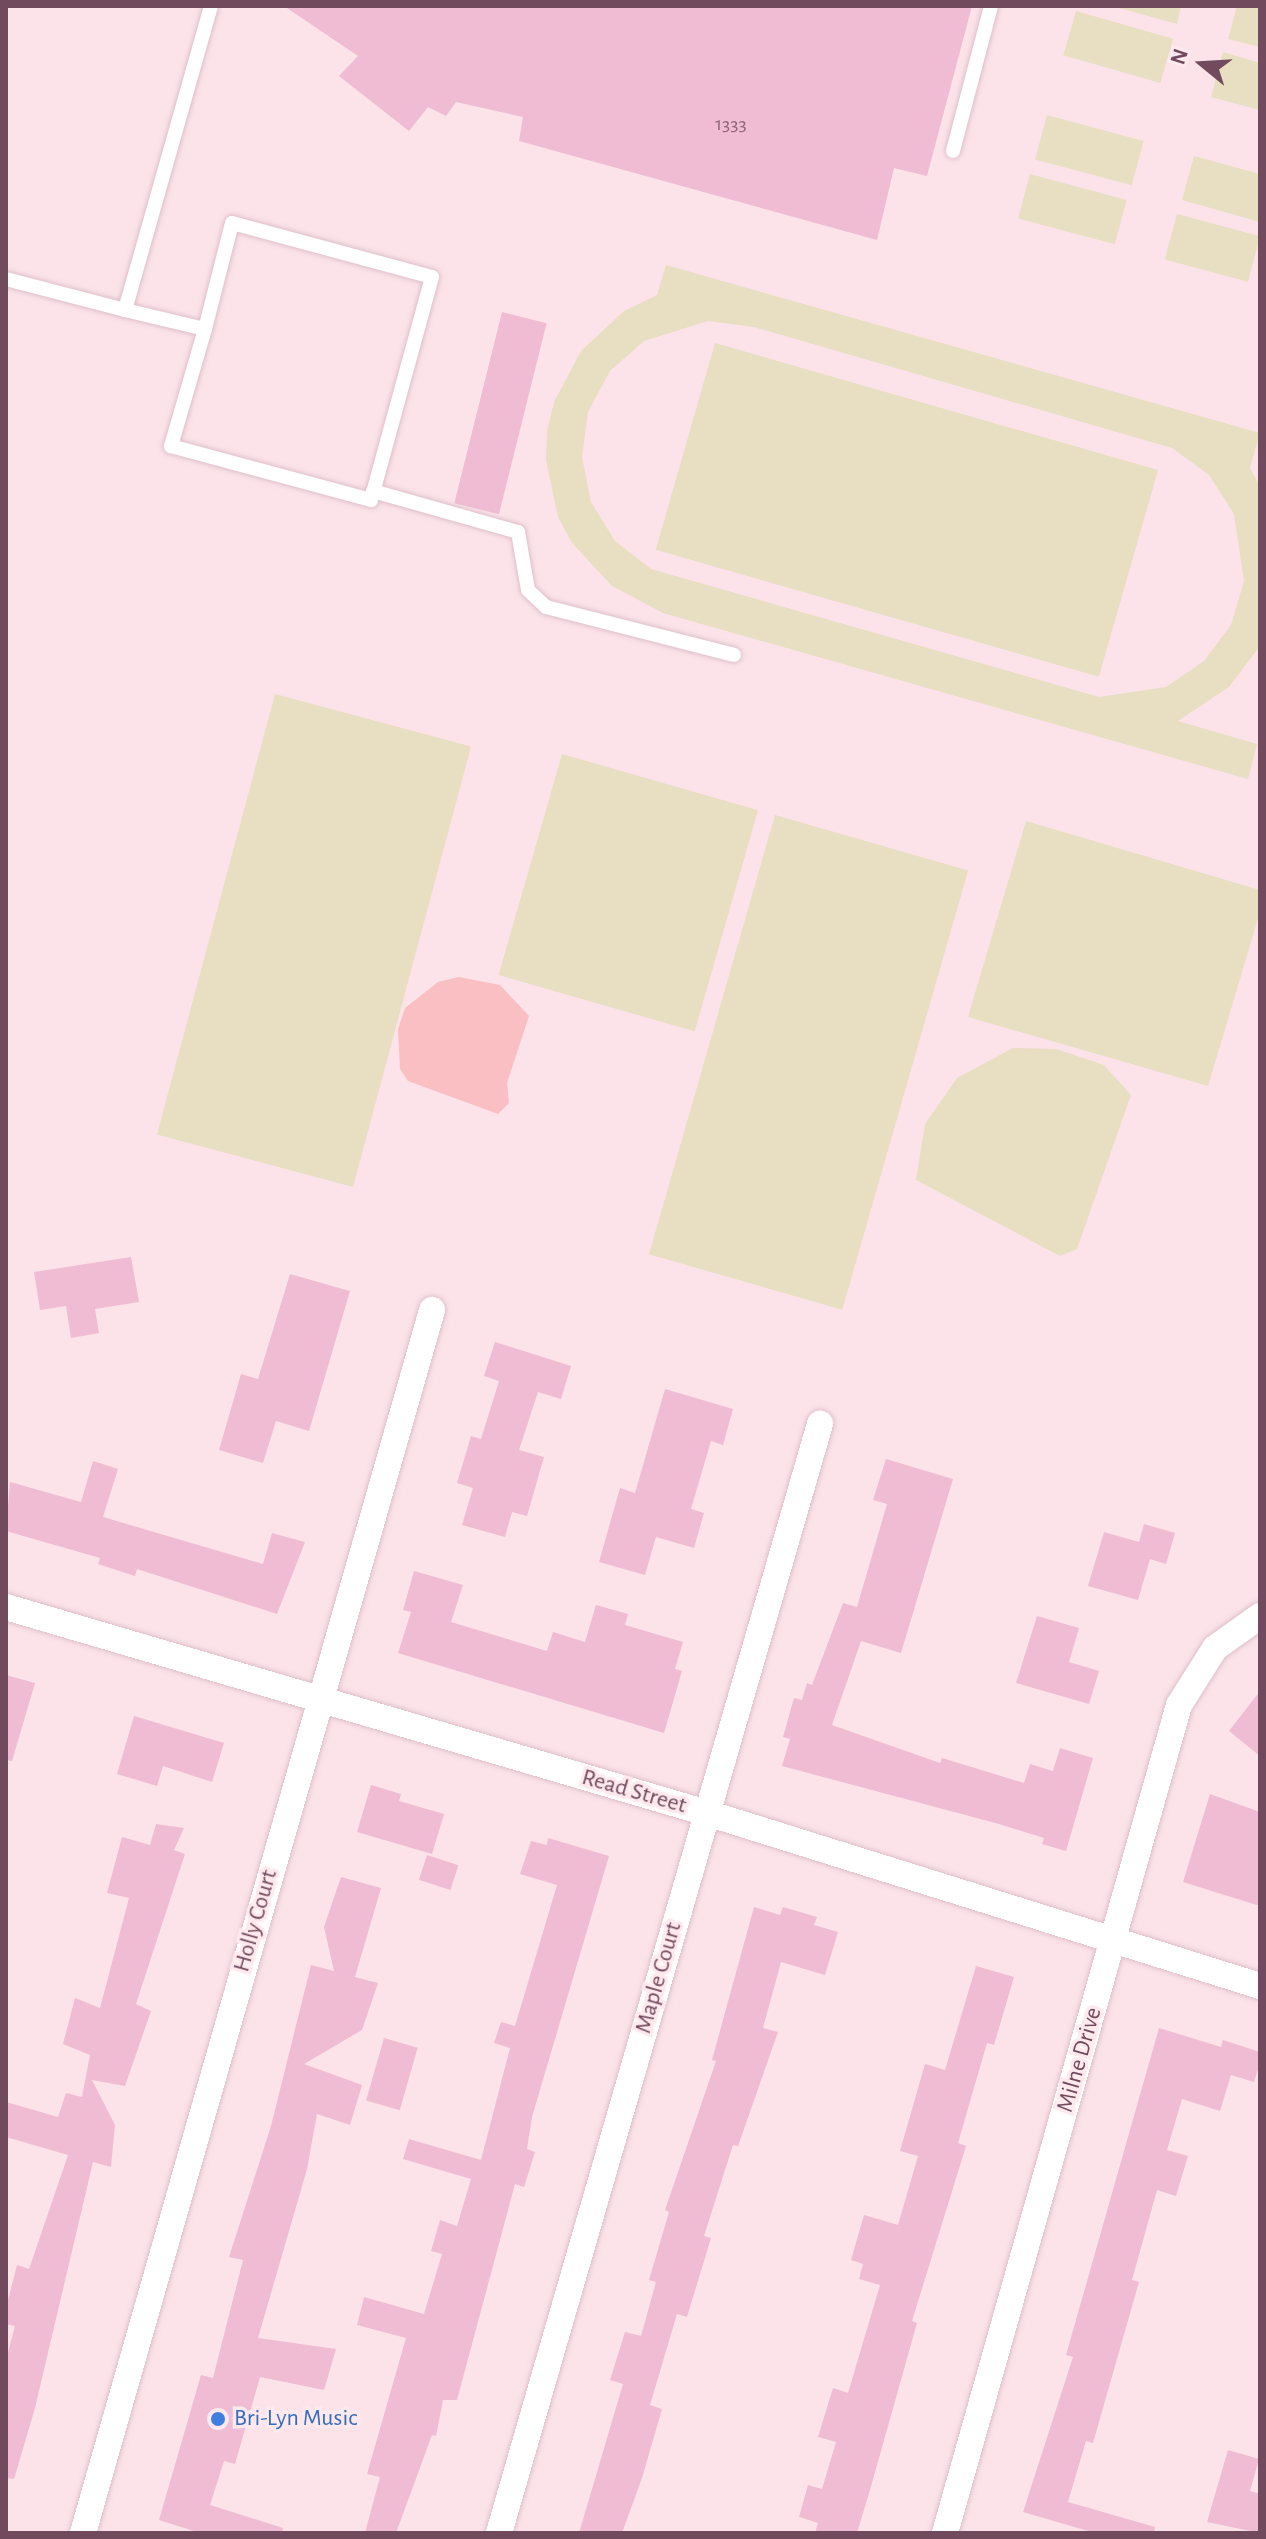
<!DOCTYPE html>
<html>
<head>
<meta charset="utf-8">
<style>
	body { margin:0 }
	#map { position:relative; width:1266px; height:2539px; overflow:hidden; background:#fbe3e9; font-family:"Alegreya Sans",sans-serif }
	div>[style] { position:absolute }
	.green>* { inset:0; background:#e8dec2; transform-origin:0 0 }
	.sand>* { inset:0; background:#f9bfc3 }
	.building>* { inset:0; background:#efbcd3; transform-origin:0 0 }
	.roads { filter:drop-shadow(0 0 2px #dfbfcb) drop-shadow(0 0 2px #dfbfcb) }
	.lane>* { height:14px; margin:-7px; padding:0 7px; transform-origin:7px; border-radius:7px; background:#fff }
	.street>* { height:26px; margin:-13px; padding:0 13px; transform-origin:13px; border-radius:13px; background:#fff }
	.dots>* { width:22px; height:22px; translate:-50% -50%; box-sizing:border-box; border:4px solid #fee9ee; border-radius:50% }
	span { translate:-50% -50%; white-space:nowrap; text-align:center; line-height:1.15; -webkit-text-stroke:7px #fee9ee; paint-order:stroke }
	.number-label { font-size:20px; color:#91667b }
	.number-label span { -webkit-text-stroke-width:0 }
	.street-label { font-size:24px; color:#724a5e }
	.shop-label { font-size:24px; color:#366cbe }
	.left { translate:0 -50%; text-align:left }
	.frame { position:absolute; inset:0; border:8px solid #724a5e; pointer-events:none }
	.north { position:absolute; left:1162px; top:24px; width:80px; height:80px; -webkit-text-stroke:6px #fee9ee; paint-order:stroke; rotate:288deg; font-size:22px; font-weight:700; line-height:32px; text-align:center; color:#724a5e }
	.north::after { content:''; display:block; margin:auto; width:28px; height:36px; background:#724a5e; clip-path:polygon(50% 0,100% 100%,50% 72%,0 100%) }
</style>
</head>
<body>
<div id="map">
	<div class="green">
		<i style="clip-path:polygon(1112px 6px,1181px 6px,1177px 24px)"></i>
		<i style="clip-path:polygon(1237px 6px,1260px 6px,1260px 47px,1228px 39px)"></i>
		<i style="left:1076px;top:11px;width:101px;height:46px;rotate:16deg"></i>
		<i style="clip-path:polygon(1223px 52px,1260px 63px,1260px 110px,1211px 97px)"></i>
		<i style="left:1047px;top:115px;width:100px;height:46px;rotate:15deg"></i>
		<i style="clip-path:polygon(1194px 156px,1260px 174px,1260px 222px,1182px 200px)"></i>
		<i style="left:1030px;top:174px;width:100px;height:46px;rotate:15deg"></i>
		<i style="left:1177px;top:214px;width:86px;height:47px;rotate:15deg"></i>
		<i style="clip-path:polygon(evenodd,666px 265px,1260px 433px,1250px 468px,1260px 486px,1260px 646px,1229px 687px,1178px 721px,1257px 744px,1248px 779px,663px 613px,612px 586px,572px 543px,558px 517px,546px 460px,547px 431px,554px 402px,581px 351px,624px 311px,657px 295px,666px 265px,708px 321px,754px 327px,1172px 448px,1209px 475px,1234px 514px,1244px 581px,1231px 625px,1204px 661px,1166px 687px,1099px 697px,651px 569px,615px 541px,591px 502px,582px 457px,588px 412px,610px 371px,644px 341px,708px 321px)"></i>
		<i style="left:715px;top:343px;width:461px;height:215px;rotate:16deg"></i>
		<i style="left:275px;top:694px;width:203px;height:456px;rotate:15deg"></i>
		<i style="left:562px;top:754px;width:204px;height:230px;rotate:16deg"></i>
		<i style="left:775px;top:815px;width:201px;height:457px;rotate:16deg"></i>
		<i style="clip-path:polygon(1026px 821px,1260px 890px,1260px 912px,1208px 1086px,968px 1017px)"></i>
		<i style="clip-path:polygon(1013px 1048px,1056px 1049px,1104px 1065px,1131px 1095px,1077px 1249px,1060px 1256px,916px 1180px,925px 1124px,957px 1078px)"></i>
	</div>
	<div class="sand">
		<i style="clip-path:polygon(459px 977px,500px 985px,529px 1016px,507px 1083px,509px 1103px,498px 1114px,408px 1081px,400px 1069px,398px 1029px,405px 1008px,438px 982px)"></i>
	</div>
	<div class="building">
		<i style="clip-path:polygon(284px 6px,972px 6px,927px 176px,894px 168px,877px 240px,519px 141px,523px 117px,456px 102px,446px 116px,428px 107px,409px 131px,339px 76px,358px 56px)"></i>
		<i style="left:502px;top:312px;width:46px;height:197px;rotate:14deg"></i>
		<i style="clip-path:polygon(131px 1257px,139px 1302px,95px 1309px,99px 1333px,71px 1338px,66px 1306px,40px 1310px,34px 1272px)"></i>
		<i style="clip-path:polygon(290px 1274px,350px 1291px,309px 1431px,276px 1421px,263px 1463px,219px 1450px,241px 1374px,258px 1379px)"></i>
		<i style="clip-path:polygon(495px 1342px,571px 1366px,561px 1399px,538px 1392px,519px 1450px,544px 1457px,527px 1516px,512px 1512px,505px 1537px,462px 1525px,473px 1488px,457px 1483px,471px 1436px,481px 1439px,499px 1381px,484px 1376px)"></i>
		<i style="clip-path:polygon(665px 1389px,733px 1409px,723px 1445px,711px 1441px,691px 1509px,704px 1513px,694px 1548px,656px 1537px,645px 1575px,599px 1562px,620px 1488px,635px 1493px)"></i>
		<i style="clip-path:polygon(886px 1459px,953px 1479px,901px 1653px,861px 1641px,832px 1725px,940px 1763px,942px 1758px,1024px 1783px,1030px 1764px,1053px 1771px,1060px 1748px,1093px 1758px,1066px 1851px,1042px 1844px,1044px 1838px,999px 1824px,782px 1766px,790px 1739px,783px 1737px,794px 1698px,802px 1700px,807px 1683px,812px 1685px,843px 1603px,857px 1607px,887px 1504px,873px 1500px)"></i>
		<i style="clip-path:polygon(93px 1461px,118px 1469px,103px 1517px,263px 1564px,272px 1533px,305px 1542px,277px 1614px,137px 1569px,135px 1576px,98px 1564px,100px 1558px,6px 1531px,10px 1482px,81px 1502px)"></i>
		<i style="clip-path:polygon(1144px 1524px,1175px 1533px,1166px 1564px,1150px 1559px,1138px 1600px,1088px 1586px,1104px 1532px,1139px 1542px)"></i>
		<i style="clip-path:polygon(414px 1571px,463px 1585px,451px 1622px,547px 1651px,553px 1632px,585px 1642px,596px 1605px,628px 1614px,625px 1625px,683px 1642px,675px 1669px,682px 1671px,664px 1733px,398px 1653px,411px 1612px,403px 1610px)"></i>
		<i style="clip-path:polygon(1037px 1616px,1079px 1628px,1069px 1662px,1099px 1671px,1089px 1704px,1016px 1683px)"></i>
		<i style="clip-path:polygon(6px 1675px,35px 1683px,12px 1761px,6px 1760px)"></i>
		<i style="clip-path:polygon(1260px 1691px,1260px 1756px,1229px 1731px)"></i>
		<i style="clip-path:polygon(134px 1716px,224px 1743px,212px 1782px,163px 1766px,157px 1786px,117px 1774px)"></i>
		<i style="clip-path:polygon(371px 1785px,401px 1794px,399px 1801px,444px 1814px,432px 1854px,357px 1832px)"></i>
		<i style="clip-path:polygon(1210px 1794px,1260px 1812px,1260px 1906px,1183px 1882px)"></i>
		<i style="clip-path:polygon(156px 1824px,184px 1828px,174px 1850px,185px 1854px,136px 2004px,151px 2011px,125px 2086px,92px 2080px,115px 2125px,111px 2167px,93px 2162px,35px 2408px,14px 2479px,6px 2478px,6px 2360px,15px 2326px,6px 2324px,6px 2308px,17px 2265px,29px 2269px,68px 2155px,6px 2137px,6px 2102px,58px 2117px,66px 2093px,82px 2097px,90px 2055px,63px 2044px,75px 1998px,100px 2008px,129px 1898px,107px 1893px,122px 1837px,150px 1845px)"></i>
		<i style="clip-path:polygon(548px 1838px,609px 1856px,532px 2117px,527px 2149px,535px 2152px,524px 2187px,515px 2184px,457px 2400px,443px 2400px,436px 2436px,432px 2435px,396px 2533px,365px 2533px,380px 2477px,367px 2474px,406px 2338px,357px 2325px,364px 2297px,424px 2314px,442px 2254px,431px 2251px,440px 2220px,457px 2226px,471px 2179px,403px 2159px,409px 2139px,481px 2160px,510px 2048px,494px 2043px,501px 2022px,515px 2026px,557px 1885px,520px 1874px,531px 1841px,547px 1845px)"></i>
		<i style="left:427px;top:1855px;width:33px;height:26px;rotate:18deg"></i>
		<i style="clip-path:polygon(341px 1877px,381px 1888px,355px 1977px,378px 1983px,362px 2030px,304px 2064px,362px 2085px,350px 2125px,317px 2114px,307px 2169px,258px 2338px,336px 2349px,324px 2390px,260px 2377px,235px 2464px,224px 2461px,210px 2505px,283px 2528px,282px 2533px,200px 2533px,159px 2520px,201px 2375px,213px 2378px,243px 2260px,229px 2257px,271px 2126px,311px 1965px,334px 1971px,324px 1927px)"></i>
		<i style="clip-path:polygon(754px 1907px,780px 1915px,783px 1907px,817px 1917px,814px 1925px,838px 1932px,825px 1975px,781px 1962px,763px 2028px,778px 2032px,738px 2146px,733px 2145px,704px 2236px,711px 2238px,687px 2317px,677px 2314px,650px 2405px,662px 2409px,642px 2478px,622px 2533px,579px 2533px,623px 2384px,610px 2380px,625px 2332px,641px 2336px,656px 2282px,649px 2280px,669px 2212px,665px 2210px,716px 2061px,712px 2060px)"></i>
		<i style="clip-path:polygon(976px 1966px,1014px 1977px,994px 2045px,987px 2043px,958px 2143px,966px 2146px,912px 2321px,917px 2323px,870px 2490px,857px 2533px,815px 2533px,818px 2523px,799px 2517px,808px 2485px,822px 2489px,836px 2442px,818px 2437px,833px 2388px,848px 2393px,880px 2285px,859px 2279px,863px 2264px,851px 2260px,864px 2215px,898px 2225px,918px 2156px,900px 2151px,925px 2064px,945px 2070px)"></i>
		<i style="clip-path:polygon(1159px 2028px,1221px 2047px,1223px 2040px,1260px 2052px,1260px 2063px,1254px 2082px,1231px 2075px,1220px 2111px,1182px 2099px,1167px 2150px,1188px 2156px,1176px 2196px,1157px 2190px,1132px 2280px,1139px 2282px,1093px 2443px,1086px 2441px,1068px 2502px,1155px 2527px,1154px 2533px,1095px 2533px,1023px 2512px,1073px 2357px,1066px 2355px)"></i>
		<i style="left:384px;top:2038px;width:35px;height:65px;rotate:16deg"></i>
		<i style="clip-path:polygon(1228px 2450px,1259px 2459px,1250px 2491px,1260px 2494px,1260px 2533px,1207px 2522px)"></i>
	</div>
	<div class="roads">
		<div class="lane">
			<i style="left:953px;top:151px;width:150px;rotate:-75.3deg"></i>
			<i style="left:6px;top:279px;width:123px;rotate:14.6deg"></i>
			<i style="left:125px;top:310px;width:316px;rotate:-74.2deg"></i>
			<i style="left:125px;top:310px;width:82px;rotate:13.4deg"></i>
			<i style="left:205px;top:329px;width:122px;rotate:106.2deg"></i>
			<i style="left:171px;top:446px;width:207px;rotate:15.1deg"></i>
			<i style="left:371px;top:500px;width:231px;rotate:-74.7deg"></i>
			<i style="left:432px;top:277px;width:207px;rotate:-164.9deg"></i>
			<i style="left:232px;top:223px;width:109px;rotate:104.3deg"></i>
			<i style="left:373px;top:491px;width:151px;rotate:15.8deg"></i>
			<i style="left:518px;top:532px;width:59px;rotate:80.2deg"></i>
			<i style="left:528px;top:590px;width:25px;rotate:43deg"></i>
			<i style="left:546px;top:607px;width:194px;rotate:14.3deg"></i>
		</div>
		<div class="street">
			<i style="left:6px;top:1607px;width:731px;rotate:16.38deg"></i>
			<i style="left:707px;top:1813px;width:579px;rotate:17.37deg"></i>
			<i style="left:83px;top:2533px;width:1272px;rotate:-74.07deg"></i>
			<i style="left:499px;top:2533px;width:1155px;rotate:-73.86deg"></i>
			<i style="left:945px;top:2533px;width:860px;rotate:-74.22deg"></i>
			<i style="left:1179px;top:1705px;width:67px;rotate:-57.7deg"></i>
			<i style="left:1215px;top:1648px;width:55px;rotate:-35.4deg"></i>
		</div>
	</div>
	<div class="dots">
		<i style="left:218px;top:2419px;background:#3f7fe0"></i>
	</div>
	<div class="number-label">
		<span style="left:731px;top:124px">1333</span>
	</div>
	<div class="street-label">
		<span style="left:634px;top:1792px;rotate:16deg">Read Street</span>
		<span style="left:256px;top:1921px;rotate:-74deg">Holly Court</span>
		<span style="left:659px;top:1978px;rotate:-74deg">Maple Court</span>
		<span style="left:1080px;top:2060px;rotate:-74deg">Milne Drive</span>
	</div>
	<div class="shop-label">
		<span class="left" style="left:234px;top:2419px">Bri-Lyn Music</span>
	</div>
	<div class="frame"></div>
	<div class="north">N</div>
</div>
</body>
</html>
